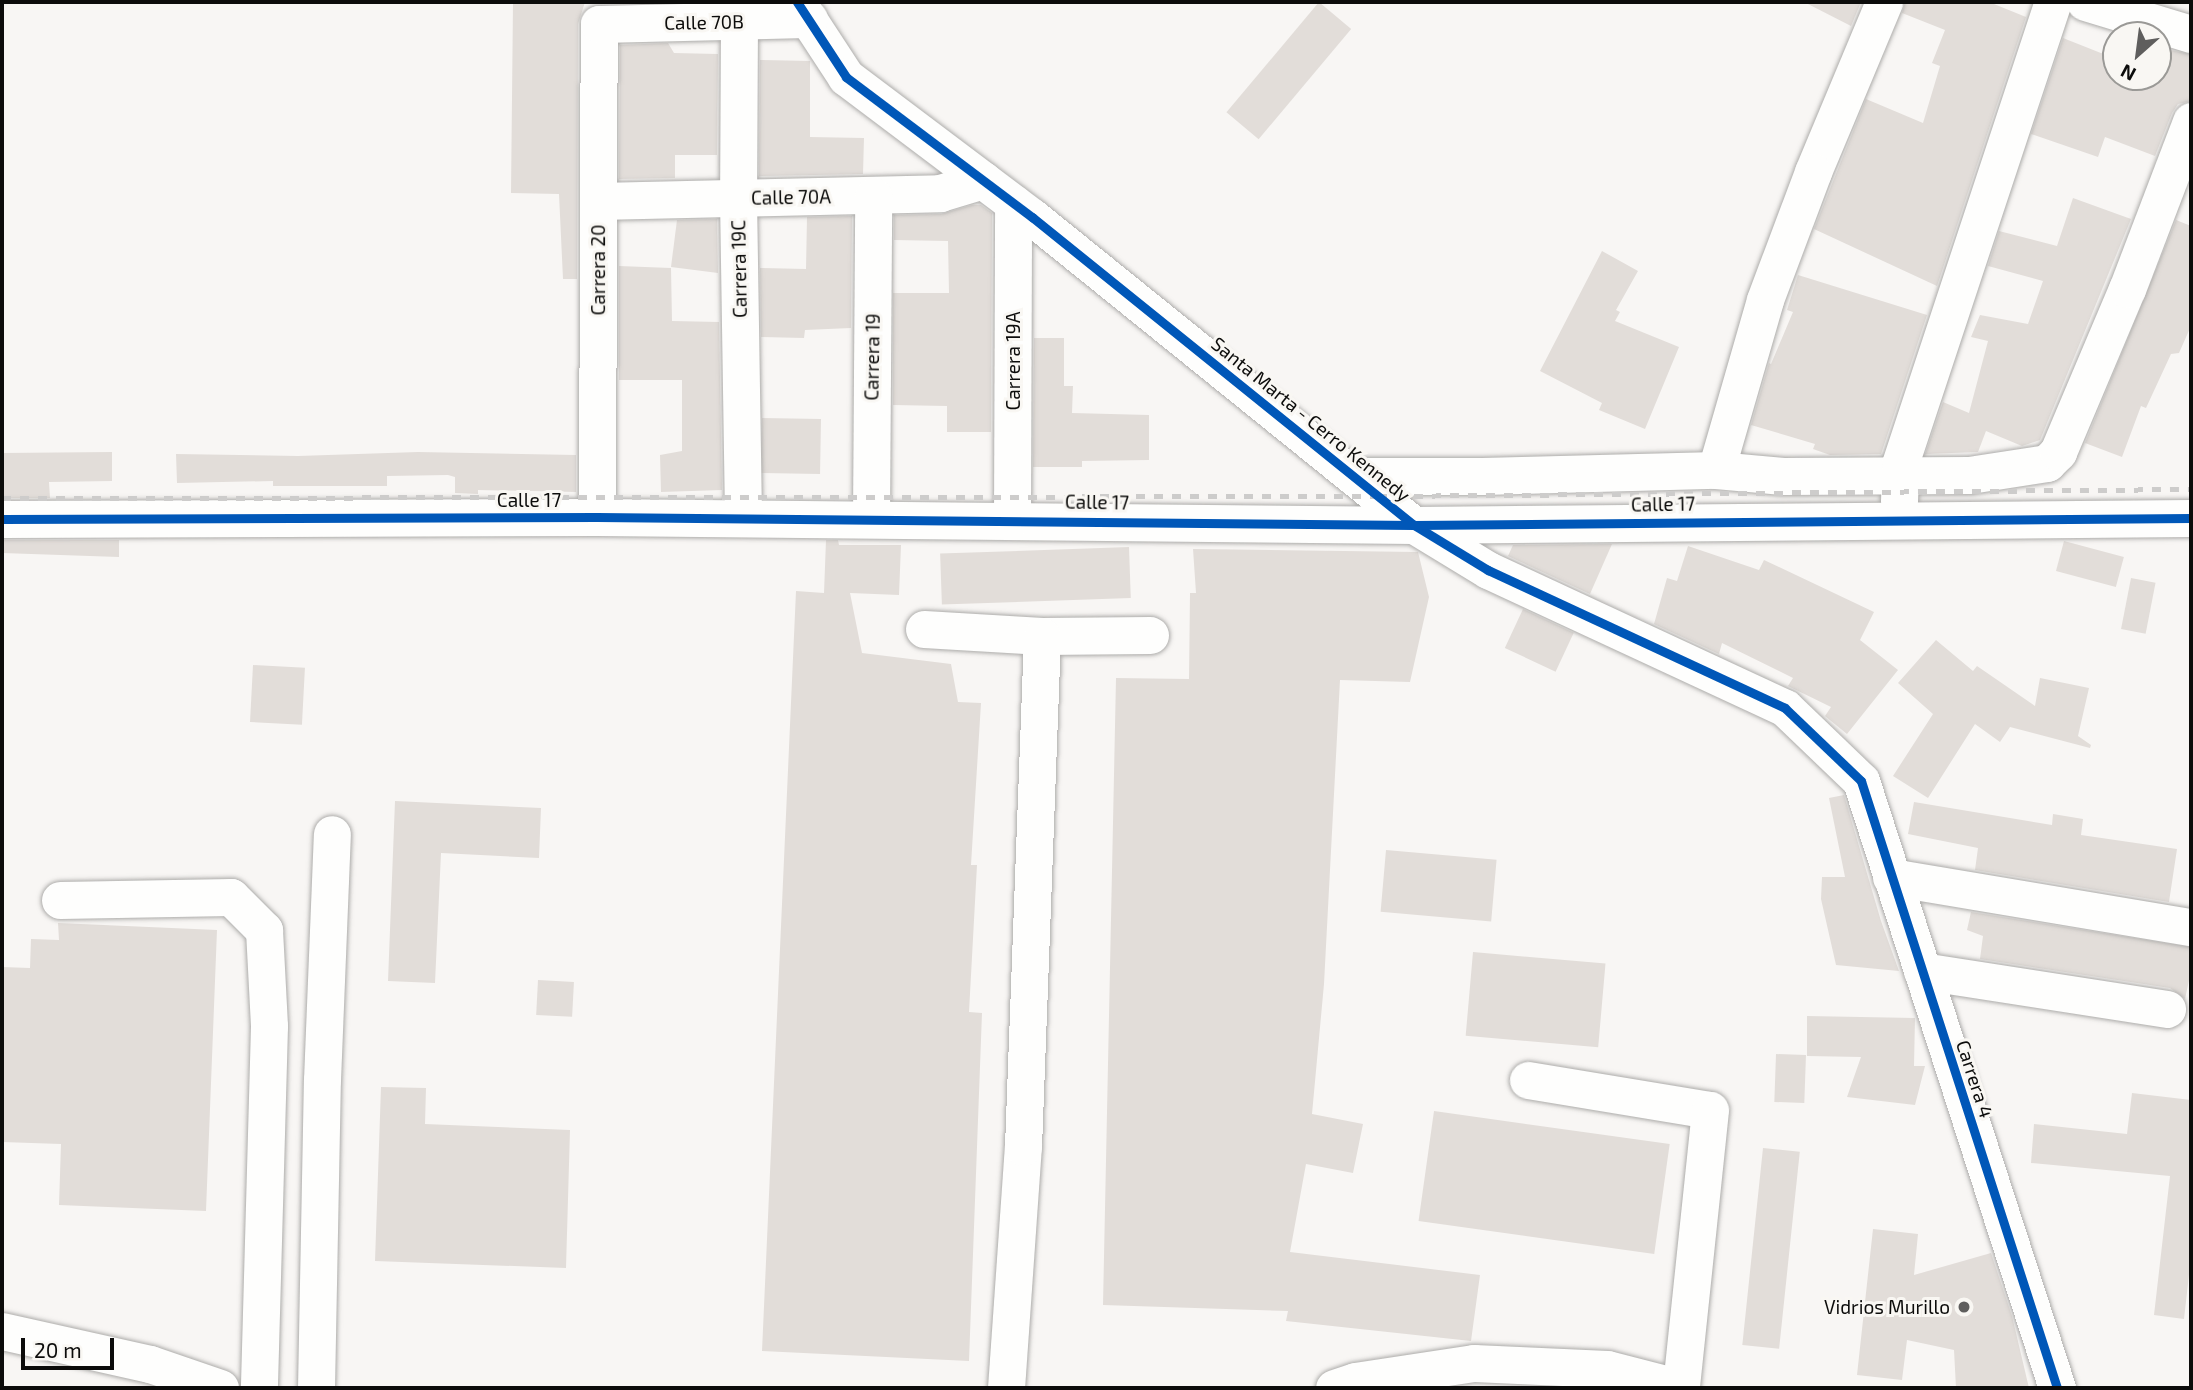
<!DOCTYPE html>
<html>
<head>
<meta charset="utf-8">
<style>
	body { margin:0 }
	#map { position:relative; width:2193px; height:1390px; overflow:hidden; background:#f8f6f4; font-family:"Exo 2",sans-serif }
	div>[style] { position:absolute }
	.building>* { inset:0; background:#e2ddd9; transform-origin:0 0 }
	.roads { filter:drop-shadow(0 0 2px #adacaa) drop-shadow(0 0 2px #adacaa) }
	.minor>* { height:37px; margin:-18.5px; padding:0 18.5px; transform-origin:18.5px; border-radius:18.5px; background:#fefefd }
	.rail>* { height:5px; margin-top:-2.5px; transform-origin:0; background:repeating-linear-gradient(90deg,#cdcccb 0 9px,transparent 0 18px) }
	.cycleway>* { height:9px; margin:-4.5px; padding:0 4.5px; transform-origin:4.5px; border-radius:4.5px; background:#0057b8 }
	.dots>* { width:19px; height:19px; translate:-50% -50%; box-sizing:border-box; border:4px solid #f9f7f3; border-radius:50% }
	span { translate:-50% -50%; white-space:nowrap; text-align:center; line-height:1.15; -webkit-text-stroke:6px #f9f7f3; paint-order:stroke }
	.street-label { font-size:19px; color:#0c0c0b }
	.poi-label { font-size:19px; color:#0c0c0b }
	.right { translate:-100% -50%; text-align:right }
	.frame { position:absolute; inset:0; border:4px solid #0c0c0b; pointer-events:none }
	.north { position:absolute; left:2102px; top:21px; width:70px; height:70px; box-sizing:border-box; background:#f9f7f3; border:2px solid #9a9996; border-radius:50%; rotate:208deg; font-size:19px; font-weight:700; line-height:28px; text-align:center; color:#0c0c0b }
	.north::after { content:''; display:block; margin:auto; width:24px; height:32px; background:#5f5e5d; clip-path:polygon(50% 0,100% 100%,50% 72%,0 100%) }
	.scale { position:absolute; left:21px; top:1338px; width:93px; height:32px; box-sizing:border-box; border:4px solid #0c0c0b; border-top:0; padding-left:9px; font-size:21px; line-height:24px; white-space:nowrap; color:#0c0c0b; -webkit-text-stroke:5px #f9f7f3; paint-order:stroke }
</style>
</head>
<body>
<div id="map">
	<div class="building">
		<i style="clip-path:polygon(513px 2px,585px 2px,578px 24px,577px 279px,563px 279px,559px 194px,511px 193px)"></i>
		<i style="left:1319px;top:2px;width:42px;height:144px;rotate:40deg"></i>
		<i style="clip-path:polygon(1804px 2px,1861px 2px,1851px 26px)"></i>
		<i style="clip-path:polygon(1905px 2px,1989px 2px,2026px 17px,1937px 286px,1814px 229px,1866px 99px,1923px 123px,1940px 66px,1932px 63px,1945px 30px,1902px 13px)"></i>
		<i style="clip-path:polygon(2063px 38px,2116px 59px,2116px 77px,2158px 77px,2159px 48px,2191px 54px,2191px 101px,2178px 104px,2172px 113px,2155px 156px,2105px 137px,2098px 157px,2031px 134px)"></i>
		<i style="clip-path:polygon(668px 43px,674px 53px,718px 54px,717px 155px,675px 155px,675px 178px,619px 179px,620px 45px)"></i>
		<i style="clip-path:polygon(760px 60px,810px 61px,810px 137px,864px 138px,863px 174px,759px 176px)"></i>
		<i style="clip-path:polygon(2073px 198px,2131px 219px,2040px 440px,2022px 446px,1986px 431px,1978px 452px,1925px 454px,1943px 402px,1969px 413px,1988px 341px,1971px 337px,1980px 315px,2028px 324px,2043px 281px,1988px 266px,1999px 231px,2057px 246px)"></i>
		<i style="clip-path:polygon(972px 205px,981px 205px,992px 213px,991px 432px,947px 432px,947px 406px,893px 405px,893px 293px,949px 293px,948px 241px,894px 240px,894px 215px,941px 214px)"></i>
		<i style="clip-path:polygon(852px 216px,851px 328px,805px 330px,804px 338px,761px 337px,760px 268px,806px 269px,807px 217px)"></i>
		<i style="clip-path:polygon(717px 219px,718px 273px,671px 267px,677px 220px)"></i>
		<i style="clip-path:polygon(2176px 220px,2191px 226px,2191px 326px,2179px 353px,2171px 354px,2146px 408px,2141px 406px,2122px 457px,2085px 443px)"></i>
		<i style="clip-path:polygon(1602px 251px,1638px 271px,1616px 310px,1620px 312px,1615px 321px,1679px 347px,1645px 429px,1599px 410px,1602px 403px,1540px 371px)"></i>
		<i style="clip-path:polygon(619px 266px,671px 268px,672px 321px,719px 322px,722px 490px,661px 492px,660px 455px,682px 451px,682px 380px,619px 380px)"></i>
		<i style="clip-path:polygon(1798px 275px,1927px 315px,1881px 454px,1830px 455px,1813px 449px,1815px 444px,1751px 425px,1769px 363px,1771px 364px,1793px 312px,1787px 310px)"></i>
		<i style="clip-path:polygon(1034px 338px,1064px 338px,1064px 386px,1073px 386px,1072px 413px,1149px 415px,1149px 460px,1082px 461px,1082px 467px,1033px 467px)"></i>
		<i style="left:821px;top:419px;width:55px;height:59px;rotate:91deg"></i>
		<i style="clip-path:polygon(112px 452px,112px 481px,49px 482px,50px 498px,2px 498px,2px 453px)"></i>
		<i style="clip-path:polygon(418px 452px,576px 455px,576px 492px,478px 490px,478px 494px,455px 493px,455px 477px,448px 475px,387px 476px,387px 486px,273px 486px,273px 481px,177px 483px,176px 454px,298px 456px)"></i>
		<i style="clip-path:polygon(2px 540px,119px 540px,119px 557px,2px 553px)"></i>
		<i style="clip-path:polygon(826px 540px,838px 540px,839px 545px,901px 545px,899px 595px,850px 593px,862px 653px,951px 664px,958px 702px,981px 703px,971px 865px,977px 865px,969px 1012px,982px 1013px,969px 1361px,762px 1351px,796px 591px,824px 593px)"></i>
		<i style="left:2064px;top:541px;width:62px;height:31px;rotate:15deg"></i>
		<i style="clip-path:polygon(1612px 544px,1590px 594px,1508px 556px,1513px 545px)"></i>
		<i style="clip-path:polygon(1688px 546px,1759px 570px,1764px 560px,1874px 612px,1860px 640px,1898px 670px,1847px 734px,1825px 716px,1831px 707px,1788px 686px,1793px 678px,1722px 643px,1719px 654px,1654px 624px,1667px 578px,1677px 581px)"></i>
		<i style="left:1129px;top:547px;width:51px;height:189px;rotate:88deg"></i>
		<i style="clip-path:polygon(1193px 549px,1418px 552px,1429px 597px,1410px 682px,1340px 680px,1324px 984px,1312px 1114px,1363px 1124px,1353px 1173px,1306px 1164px,1290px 1252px,1480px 1275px,1471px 1341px,1286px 1321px,1288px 1311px,1103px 1305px,1116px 678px,1189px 679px,1190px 593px,1196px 593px)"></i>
		<i style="left:2131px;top:578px;width:25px;height:52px;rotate:11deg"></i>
		<i style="left:1523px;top:609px;width:56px;height:43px;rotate:25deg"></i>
		<i style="clip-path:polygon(1936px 640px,1973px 671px,1977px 666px,2035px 706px,2040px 678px,2089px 688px,2078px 736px,2091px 745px,2090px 748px,2010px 727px,2000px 742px,1975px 724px,1928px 798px,1893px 776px,1933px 714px,1898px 683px)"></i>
		<i style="left:253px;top:665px;width:52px;height:57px;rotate:3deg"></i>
		<i style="clip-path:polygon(1844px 795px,1881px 921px,1899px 971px,1836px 965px,1821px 899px,1822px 877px,1845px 877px,1829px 798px)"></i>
		<i style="clip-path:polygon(395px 801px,541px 808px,539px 858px,441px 853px,435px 983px,388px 981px)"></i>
		<i style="clip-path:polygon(1914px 802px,2052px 825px,2053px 814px,2083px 819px,2081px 835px,2177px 849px,2169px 902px,1975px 870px,1978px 848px,1908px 834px)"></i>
		<i style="left:1386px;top:850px;width:111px;height:62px;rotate:5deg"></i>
		<i style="clip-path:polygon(1971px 912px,2191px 947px,2191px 971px,2185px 999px,2170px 988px,1980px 959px,1983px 936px,1967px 930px)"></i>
		<i style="clip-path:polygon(58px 923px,217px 930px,206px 1211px,59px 1205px,61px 1144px,2px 1142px,2px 967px,30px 968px,31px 939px,59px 940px)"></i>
		<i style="left:1473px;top:952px;width:133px;height:84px;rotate:5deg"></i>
		<i style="left:538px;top:980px;width:36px;height:35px;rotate:3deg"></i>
		<i style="clip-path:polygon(1807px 1016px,1915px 1018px,1914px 1066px,1925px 1066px,1915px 1105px,1847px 1097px,1861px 1057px,1807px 1056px)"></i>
		<i style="left:1776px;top:1054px;width:30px;height:48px;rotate:2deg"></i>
		<i style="clip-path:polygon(381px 1087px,426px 1088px,425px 1124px,570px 1130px,566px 1268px,375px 1261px)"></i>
		<i style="clip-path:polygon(2132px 1093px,2191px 1100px,2191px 1257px,2184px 1319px,2154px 1315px,2170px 1176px,2031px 1163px,2034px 1124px,2127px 1134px)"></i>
		<i style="left:1434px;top:1111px;width:238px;height:111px;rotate:8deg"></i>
		<i style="left:1763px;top:1148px;width:37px;height:198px;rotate:6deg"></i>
		<i style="clip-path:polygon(1873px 1229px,1918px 1234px,1914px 1275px,1991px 1253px,2012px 1316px,2029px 1388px,1956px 1388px,1954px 1350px,1907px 1340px,1902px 1380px,1857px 1375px)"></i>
	</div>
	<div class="roads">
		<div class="minor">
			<i style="left:797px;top:2px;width:90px;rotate:56.8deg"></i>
			<i style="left:846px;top:77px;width:233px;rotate:37deg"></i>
			<i style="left:1032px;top:217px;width:491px;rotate:38.9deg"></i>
			<i style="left:1414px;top:525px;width:87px;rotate:31.3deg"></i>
			<i style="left:1488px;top:570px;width:327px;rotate:24.9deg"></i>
			<i style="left:1785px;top:708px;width:105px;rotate:43.8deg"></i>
			<i style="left:1861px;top:781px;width:638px;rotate:72.1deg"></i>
			<i style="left:1884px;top:2px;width:184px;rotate:112.7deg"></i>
			<i style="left:1813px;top:172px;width:137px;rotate:110.6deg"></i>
			<i style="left:1765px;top:300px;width:177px;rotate:106.1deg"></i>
			<i style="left:1716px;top:470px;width:67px;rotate:5.1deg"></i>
			<i style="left:1783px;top:476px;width:186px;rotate:-0.3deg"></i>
			<i style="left:1969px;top:475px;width:79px;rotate:-8.7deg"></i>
			<i style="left:2047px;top:463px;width:16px;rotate:-45deg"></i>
			<i style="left:2058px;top:452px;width:177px;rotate:-67.1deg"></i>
			<i style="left:2127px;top:289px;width:180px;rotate:-69.1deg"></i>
			<i style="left:2085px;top:2px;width:111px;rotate:16.8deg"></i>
			<i style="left:739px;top:21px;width:177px;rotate:90.3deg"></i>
			<i style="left:738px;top:198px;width:320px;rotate:89.1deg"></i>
			<i style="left:598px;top:201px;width:342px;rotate:-1.3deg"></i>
			<i style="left:940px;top:193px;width:45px;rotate:-16.8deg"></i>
			<i style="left:1353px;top:476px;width:129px"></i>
			<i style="left:1482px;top:476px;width:234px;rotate:-1.5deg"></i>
			<i style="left:1899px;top:501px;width:37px;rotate:-88deg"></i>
			<i style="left:1900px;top:464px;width:487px;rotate:-71.7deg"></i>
			<i style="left:597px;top:517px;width:493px;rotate:-89.8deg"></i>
			<i style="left:599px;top:24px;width:210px;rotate:-1.4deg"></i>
			<i style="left:871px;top:518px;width:322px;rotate:-89.6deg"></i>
			<i style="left:2px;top:519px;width:595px;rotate:-0.19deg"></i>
			<i style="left:597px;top:517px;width:817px;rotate:0.56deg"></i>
			<i style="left:1414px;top:525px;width:777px;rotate:-0.52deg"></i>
			<i style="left:1012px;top:519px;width:316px;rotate:-89.8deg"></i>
			<i style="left:924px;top:629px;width:118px;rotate:3.4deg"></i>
			<i style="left:1042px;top:636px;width:108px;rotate:-0.5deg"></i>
			<i style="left:1891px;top:877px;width:304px;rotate:9.5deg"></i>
			<i style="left:60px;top:900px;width:171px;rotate:-1deg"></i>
			<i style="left:231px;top:897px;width:47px;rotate:45deg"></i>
			<i style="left:264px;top:930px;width:96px;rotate:87deg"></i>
			<i style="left:269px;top:1026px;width:362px;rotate:91.6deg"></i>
			<i style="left:1922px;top:971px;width:248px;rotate:8.8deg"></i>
			<i style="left:1528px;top:1080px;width:184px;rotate:9.4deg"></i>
			<i style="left:1710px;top:1110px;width:279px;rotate:96deg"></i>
			<i style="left:2px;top:1331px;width:152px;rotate:12.6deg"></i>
			<i style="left:150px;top:1364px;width:74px;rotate:18.9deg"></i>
			<i style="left:316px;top:1388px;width:308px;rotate:-88.9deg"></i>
			<i style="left:322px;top:1080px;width:246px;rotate:-87.7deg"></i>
			<i style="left:1006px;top:1388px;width:242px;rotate:-86deg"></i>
			<i style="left:1023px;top:1147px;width:511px;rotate:-87.87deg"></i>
			<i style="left:1334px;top:1388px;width:22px;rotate:-18deg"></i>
			<i style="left:1355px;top:1381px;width:120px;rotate:-8.6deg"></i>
			<i style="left:1474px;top:1363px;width:133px;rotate:2.6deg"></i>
			<i style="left:1607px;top:1369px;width:76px;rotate:14.4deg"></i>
		</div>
	</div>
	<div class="rail">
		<i style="left:2px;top:498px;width:1376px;rotate:-0.08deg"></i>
		<i style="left:1378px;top:496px;width:813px;rotate:-0.49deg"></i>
	</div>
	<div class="cycleway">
		<i style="left:797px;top:2px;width:90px;rotate:56.8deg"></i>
		<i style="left:846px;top:77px;width:233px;rotate:37deg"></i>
		<i style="left:1032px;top:217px;width:491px;rotate:38.9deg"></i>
		<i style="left:1414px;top:525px;width:87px;rotate:31.3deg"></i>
		<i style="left:1488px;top:570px;width:327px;rotate:24.9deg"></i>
		<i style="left:1785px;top:708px;width:105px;rotate:43.8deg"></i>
		<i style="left:1861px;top:781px;width:638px;rotate:72.1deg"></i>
		<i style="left:2px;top:519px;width:595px;rotate:-0.19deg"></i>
		<i style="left:597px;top:517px;width:817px;rotate:0.56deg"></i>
		<i style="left:1414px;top:525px;width:777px;rotate:-0.52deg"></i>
	</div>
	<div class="dots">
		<i style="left:1964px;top:1307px;background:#5f5e5d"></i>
	</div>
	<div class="street-label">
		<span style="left:704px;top:22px;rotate:-1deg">Calle 70B</span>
		<span style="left:791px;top:197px;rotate:-1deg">Calle 70A</span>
		<span style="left:739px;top:269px;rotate:-91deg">Carrera 19C</span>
		<span style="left:598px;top:270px;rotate:-90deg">Carrera 20</span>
		<span style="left:872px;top:357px;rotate:-89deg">Carrera 19</span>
		<span style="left:1013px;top:361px;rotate:-90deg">Carrera 19A</span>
		<span style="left:1311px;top:419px;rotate:39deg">Santa Marta - Cerro Kennedy</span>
		<span style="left:529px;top:500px">Calle 17</span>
		<span style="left:1097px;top:502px;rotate:1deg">Calle 17</span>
		<span style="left:1663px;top:504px;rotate:-1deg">Calle 17</span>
		<span style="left:1975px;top:1079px;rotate:72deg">Carrera 4</span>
	</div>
	<div class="poi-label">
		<span class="right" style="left:1950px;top:1307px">Vidrios Murillo</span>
	</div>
	<div class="frame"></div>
	<div class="north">N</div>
	<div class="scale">20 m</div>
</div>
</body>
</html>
